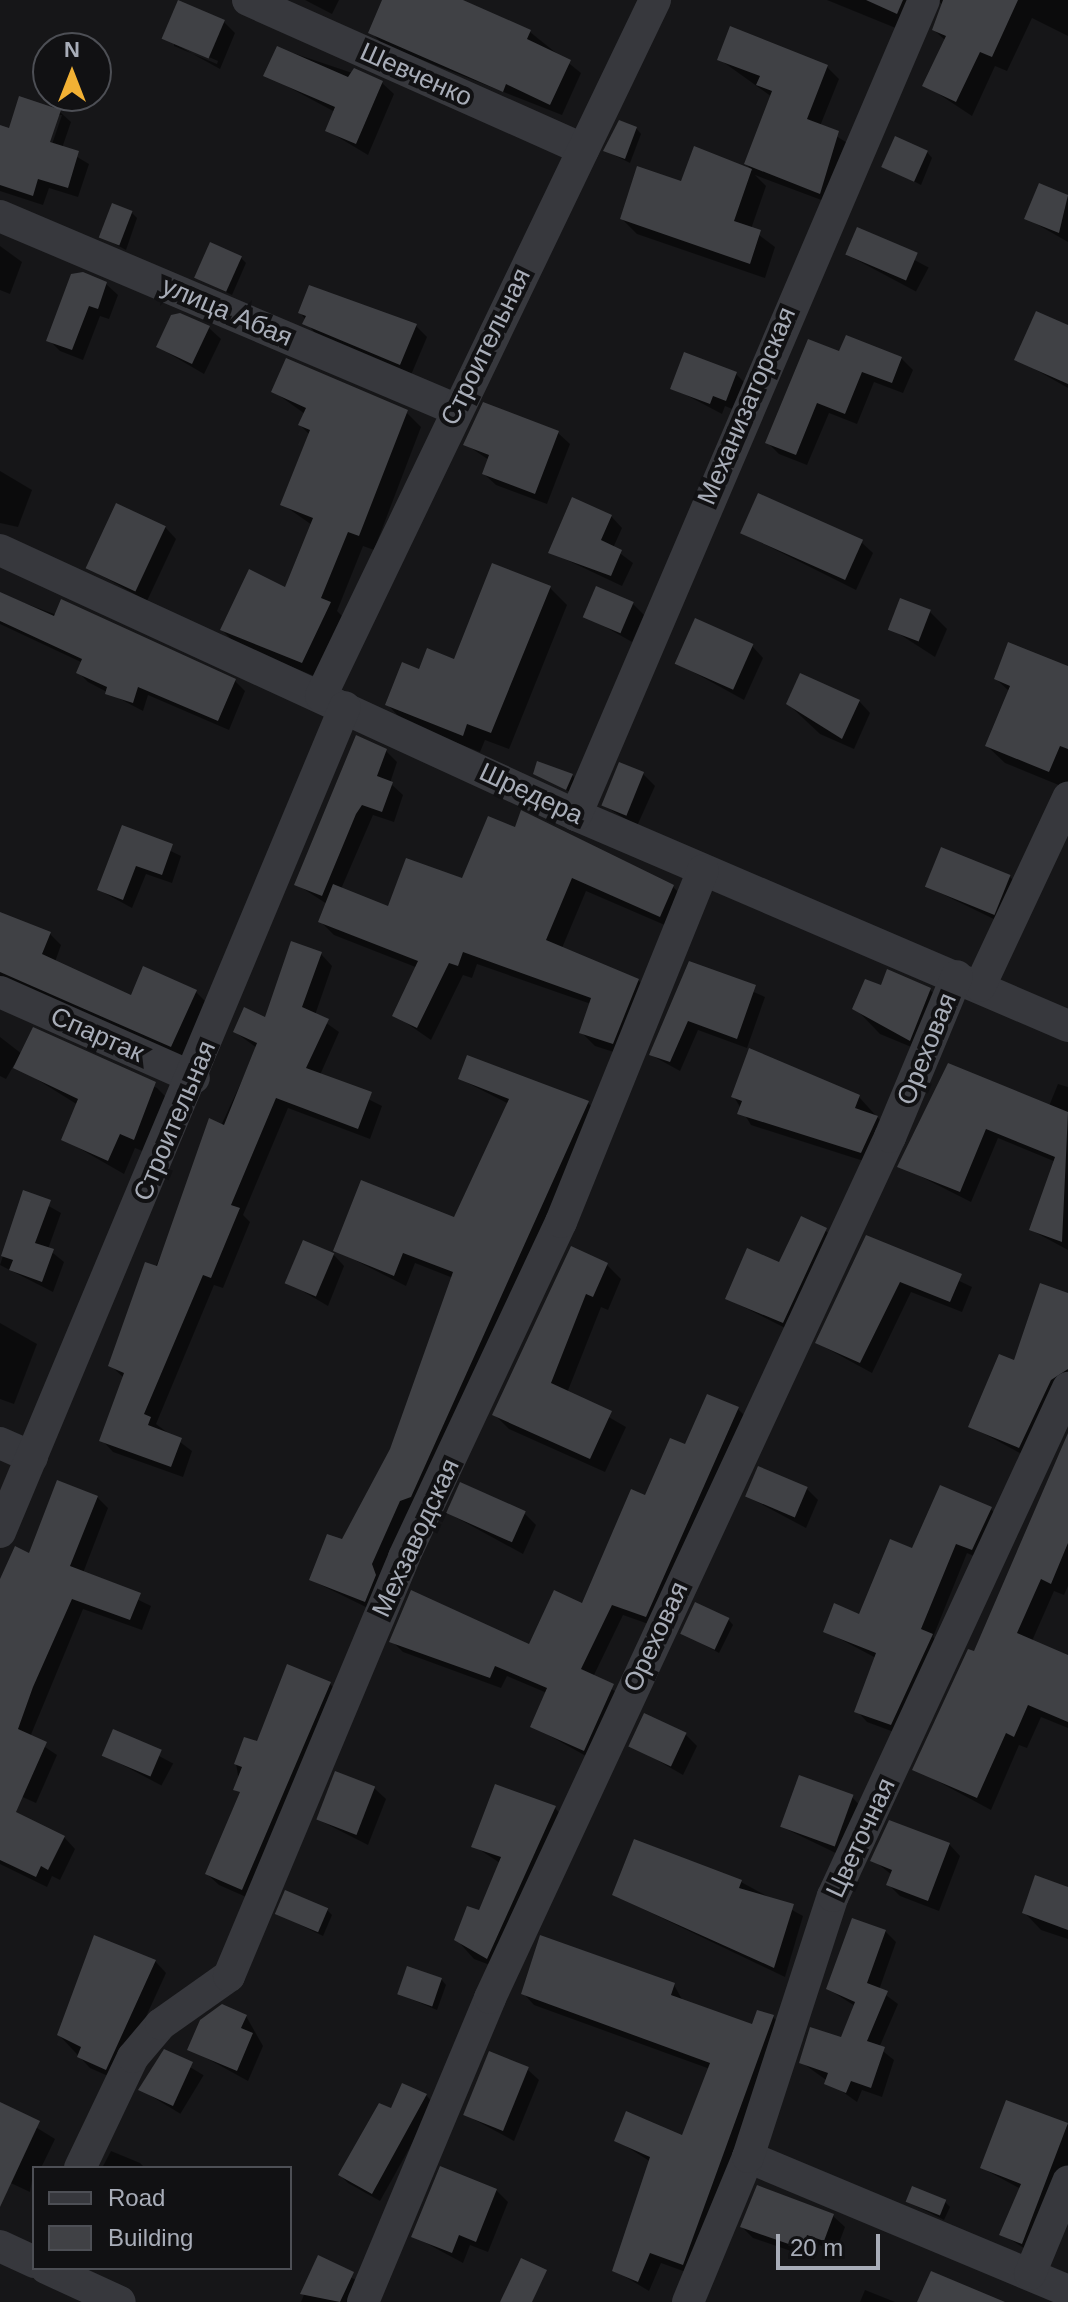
<!DOCTYPE html>
<html>
<head>
<meta charset="utf-8">
<style>
	body { margin:0 }
	#map { position:relative; width:1068px; height:2302px; overflow:hidden; background:#161618; font-family:Arial,sans-serif }
	div>[style] { position:absolute }
	.shadow>* { inset:0; background:#0007; transform-origin:0 0 }
	.building>* { inset:0; background:#404145; transform-origin:0 0 }
	.street>* { height:32px; margin:-16px; padding:0 16px; transform-origin:16px; border-radius:16px; background:#37383d }
	span { translate:-50% -50%; white-space:nowrap; text-align:center; line-height:1.15; -webkit-text-stroke:8px #111113; paint-order:stroke }
	.street-label { font-size:26px; color:#a8adb8 }
	.legend { position:absolute; left:32px; top:2166px; width:260px; height:104px; box-sizing:border-box; background:#111113; border:2px solid #4d4f55; margin:0; padding:10px 14px; list-style:none; font-size:24px; color:#a8adb8 }
	.legend li { display:flex; align-items:center; gap:16px; height:40px }
	.legend b { width:40px; border:2px solid #4d4f55 }
	.north { position:absolute; left:32px; top:32px; width:80px; height:80px; box-sizing:border-box; background:#111113; border:2px solid #4d4f55; border-radius:50%; rotate:0deg; font-size:22px; font-weight:700; line-height:32px; text-align:center; color:#a8adb8 }
	.north::after { content:''; display:block; margin:auto; width:28px; height:36px; background:#f2b134; clip-path:polygon(50% 0,100% 100%,50% 72%,0 100%) }
	.scale { position:absolute; left:776px; top:2234px; width:104px; height:36px; box-sizing:border-box; border:4px solid #a8adb8; border-top:0; padding-left:10px; font-size:24px; line-height:28px; white-space:nowrap; color:#a8adb8; -webkit-text-stroke:6px #111113; paint-order:stroke }
</style>
</head>
<body>
<div id="map">
	<div class="shadow">
		<i style="clip-path:polygon(305px 0,339px 0,332px 14px)"></i>
		<i style="clip-path:polygon(384px 0,443px 0,530px 32px,581px 73px,562px 115px,382px 44px,371px 32px)"></i>
		<i style="clip-path:polygon(827px 0,928px 0,903px 31px)"></i>
		<i style="clip-path:polygon(938px 0,1068px 0,1068px 36px,1032px 18px,1007px 71px,995px 66px,972px 116px,925px 85px,946px 41px,934px 30px,944px 7px)"></i>
		<i style="clip-path:polygon(evenodd,224px 22px,235px 33px,220px 69px,164px 38px,224px 22px,174px 42px,218px 61px,217px 64px,174px 46px,174px 42px)"></i>
		<i style="clip-path:polygon(731px 29px,827px 67px,839px 79px,820px 126px,849px 144px,832px 204px,755px 175px,766px 186px,751px 229px,775px 247px,765px 278px,637px 234px,622px 219px,682px 184px,695px 149px,753px 171px,746px 164px,772px 97px,719px 59px)"></i>
		<i style="clip-path:polygon(278px 48px,382px 83px,394px 94px,368px 155px,328px 131px,335px 112px,266px 75px)"></i>
		<i style="clip-path:polygon(evenodd,60px 112px,71px 122px,62px 148px,89px 164px,78px 197px,49px 188px,43px 205px,0 191px,0 127px,10px 131px,60px 112px,57px 115px,62px 115px,49px 153px,45px 151px,57px 115px)"></i>
		<i style="clip-path:polygon(636px 128px,641px 134px,630px 163px,606px 151px)"></i>
		<i style="clip-path:polygon(927px 152px,932px 158px,921px 185px,884px 166px)"></i>
		<i style="clip-path:polygon(1040px 185px,1068px 197px,1068px 242px,1026px 218px)"></i>
		<i style="clip-path:polygon(132px 213px,137px 218px,126px 250px,100px 236px)"></i>
		<i style="left:858px;top:230px;width:80px;height:27px;rotate:28deg"></i>
		<i style="clip-path:polygon(0 246px,22px 262px,10px 294px,0 290px)"></i>
		<i style="clip-path:polygon(241px 258px,246px 263px,232px 295px,197px 278px)"></i>
		<i style="clip-path:polygon(106px 284px,118px 295px,109px 319px,100px 316px,83px 360px,60px 351px,49px 340px)"></i>
		<i style="clip-path:polygon(300px 312px,416px 326px,427px 337px,411px 375px,316px 335px)"></i>
		<i style="clip-path:polygon(172px 317px,209px 328px,221px 339px,204px 374px,158px 347px)"></i>
		<i style="clip-path:polygon(1068px 327px,1068px 388px,1017px 359px)"></i>
		<i style="clip-path:polygon(841px 354px,901px 358px,913px 370px,903px 393px,874px 382px,857px 424px,829px 413px,807px 465px,779px 454px,768px 443px)"></i>
		<i style="clip-path:polygon(736px 374px,747px 385px,737px 411px,725px 406px,722px 414px,673px 388px)"></i>
		<i style="clip-path:polygon(273px 391px,406px 412px,421px 427px,374px 550px,363px 546px,337px 611px,345px 619px,317px 677px,237px 645px,222px 630px,287px 590px,312px 525px,282px 504px,310px 435px,300px 425px,305px 414px)"></i>
		<i style="clip-path:polygon(558px 433px,570px 444px,547px 504px,496px 485px,484px 474px,489px 460px,465px 444px)"></i>
		<i style="clip-path:polygon(0 471px,32px 490px,18px 527px,0 523px)"></i>
		<i style="clip-path:polygon(611px 516px,622px 528px,613px 548px,633px 563px,622px 586px,550px 552px)"></i>
		<i style="clip-path:polygon(165px 527px,176px 539px,147px 601px,88px 568px)"></i>
		<i style="clip-path:polygon(742px 533px,861px 542px,873px 553px,856px 590px)"></i>
		<i style="clip-path:polygon(550px 588px,567px 605px,509px 749px,485px 740px,480px 752px,404px 722px,387px 704px,420px 671px,455px 662px)"></i>
		<i style="clip-path:polygon(0 594px,235px 681px,245px 691px,229px 730px,148px 695px,143px 711px,88px 682px,78px 672px,83px 663px,0 624px)"></i>
		<i style="clip-path:polygon(632px 603px,644px 615px,632px 642px,588px 617px)"></i>
		<i style="clip-path:polygon(930px 612px,947px 629px,935px 657px,890px 628px)"></i>
		<i style="clip-path:polygon(752px 646px,763px 658px,744px 700px,677px 663px)"></i>
		<i style="clip-path:polygon(1068px 669px,1068px 784px,1066px 788px,1005px 763px,987px 746px,1010px 692px,996px 679px)"></i>
		<i style="clip-path:polygon(859px 701px,870px 713px,854px 749px,820px 734px,788px 704px)"></i>
		<i style="clip-path:polygon(386px 751px,397px 762px,390px 783px,403px 795px,394px 822px,373px 815px,341px 889px,389px 909px,463px 881px,489px 819px,673px 887px,687px 900px,674px 929px,586px 891px,562px 948px,638px 980px,652px 994px,626px 1056px,595px 1046px,582px 1033px,591px 1004px,477px 964px,472px 978px,463px 975px,431px 1040px,395px 1015px,418px 968px,334px 935px,320px 921px,327px 904px,296px 884px)"></i>
		<i style="clip-path:polygon(535px 774px,572px 775px,577px 781px,572px 793px)"></i>
		<i style="clip-path:polygon(643px 774px,655px 786px,637px 826px,603px 805px)"></i>
		<i style="clip-path:polygon(123px 828px,181px 856px,172px 883px,146px 874px,132px 908px,99px 890px)"></i>
		<i style="clip-path:polygon(1010px 877px,1021px 888px,1004px 924px,928px 887px)"></i>
		<i style="clip-path:polygon(0 930px,50px 934px,61px 945px,55px 962px,132px 997px,196px 992px,207px 1003px,183px 1057px,0 978px)"></i>
		<i style="clip-path:polygon(321px 954px,332px 966px,315px 1015px,339px 1032px,320px 1075px,382px 1106px,370px 1139px,288px 1108px,243px 1215px,250px 1222px,223px 1288px,214px 1285px,156px 1424px,192px 1451px,183px 1477px,113px 1452px,102px 1440px,124px 1378px,110px 1365px,257px 1048px,235px 1032px,266px 1020px)"></i>
		<i style="clip-path:polygon(690px 964px,765px 997px,747px 1048px,698px 1030px,680px 1071px,651px 1055px)"></i>
		<i style="clip-path:polygon(882px 988px,930px 990px,942px 1001px,921px 1051px,880px 1034px,855px 1008px)"></i>
		<i style="clip-path:polygon(34px 1030px,157px 1088px,172px 1103px,150px 1154px,135px 1148px,124px 1174px,63px 1139px,78px 1105px,14px 1065px,6px 1079px,0 1076px,0 1037px,22px 1054px)"></i>
		<i style="clip-path:polygon(468px 1058px,588px 1103px,599px 1114px,376px 1612px,311px 1580px,343px 1542px,392px 1450px,453px 1278px,415px 1263px,406px 1286px,335px 1250px,455px 1220px,509px 1104px,460px 1079px)"></i>
		<i style="clip-path:polygon(949px 1066px,1049px 1106px,1058px 1084px,1068px 1087px,1068px 1250px,1031px 1230px,1056px 1162px,998px 1138px,971px 1202px,900px 1166px)"></i>
		<i style="clip-path:polygon(734px 1097px,859px 1097px,888px 1129px,873px 1164px,751px 1125px)"></i>
		<i style="clip-path:polygon(24px 1192px,61px 1213px,48px 1249px,64px 1262px,53px 1292px,0 1265px)"></i>
		<i style="clip-path:polygon(825px 1230px,835px 1240px,793px 1332px,728px 1299px)"></i>
		<i style="clip-path:polygon(867px 1237px,972px 1287px,962px 1312px,911px 1292px,872px 1373px,817px 1343px)"></i>
		<i style="clip-path:polygon(333px 1254px,344px 1266px,328px 1306px,287px 1282px)"></i>
		<i style="clip-path:polygon(606px 1264px,621px 1279px,608px 1310px,601px 1307px,567px 1393px,626px 1427px,605px 1472px,509px 1429px,494px 1414px)"></i>
		<i style="clip-path:polygon(1068px 1298px,1068px 1380px,1031px 1459px,970px 1426px)"></i>
		<i style="clip-path:polygon(0 1323px,37px 1344px,14px 1404px,0 1399px)"></i>
		<i style="clip-path:polygon(738px 1409px,749px 1420px,657px 1627px,623px 1615px,593px 1677px,624px 1697px,595px 1761px,532px 1726px,547px 1693px,507px 1676px,501px 1688px,403px 1652px,392px 1641px,530px 1647px,583px 1606px,646px 1498px,686px 1447px)"></i>
		<i style="clip-path:polygon(1068px 1439px,1068px 1586px,1064px 1595px,1054px 1591px,1032px 1641px,1068px 1657px,1068px 1728px,1041px 1717px,1027px 1748px,1019px 1745px,991px 1810px,915px 1769px,975px 1654px)"></i>
		<i style="clip-path:polygon(807px 1489px,818px 1500px,806px 1528px,746px 1496px)"></i>
		<i style="clip-path:polygon(97px 1497px,108px 1508px,83px 1573px,151px 1606px,142px 1630px,83px 1609px,30px 1737px,57px 1755px,36px 1803px,0 1787px,0 1584px)"></i>
		<i style="clip-path:polygon(991px 1509px,1001px 1520px,983px 1560px,967px 1553px,933px 1637px,943px 1647px,902px 1735px,867px 1722px,857px 1711px,876px 1658px,825px 1631px,860px 1616px,914px 1551px)"></i>
		<i style="clip-path:polygon(448px 1513px,525px 1514px,536px 1525px,523px 1554px)"></i>
		<i style="clip-path:polygon(728px 1619px,733px 1625px,719px 1653px,683px 1633px)"></i>
		<i style="clip-path:polygon(330px 1684px,341px 1695px,253px 1900px,219px 1885px,207px 1874px,241px 1795px,236px 1763px)"></i>
		<i style="left:114px;top:1732px;width:67px;height:25px;rotate:28deg"></i>
		<i style="clip-path:polygon(685px 1734px,697px 1746px,683px 1775px,631px 1745px)"></i>
		<i style="clip-path:polygon(374px 1788px,386px 1799px,368px 1845px,317px 1819px)"></i>
		<i style="clip-path:polygon(852px 1797px,863px 1809px,846px 1858px,782px 1827px)"></i>
		<i style="clip-path:polygon(555px 1808px,565px 1819px,498px 1968px,474px 1959px,456px 1939px,480px 1913px,500px 1863px,474px 1846px)"></i>
		<i style="clip-path:polygon(0 1819px,64px 1837px,75px 1849px,60px 1880px,52px 1876px,47px 1887px,0 1864px)"></i>
		<i style="clip-path:polygon(949px 1844px,960px 1856px,939px 1911px,900px 1896px,889px 1885px,892px 1875px,873px 1860px)"></i>
		<i style="clip-path:polygon(741px 1882px,803px 1916px,785px 1977px,614px 1895px)"></i>
		<i style="clip-path:polygon(1068px 1888px,1068px 1939px,1041px 1930px,1024px 1912px)"></i>
		<i style="clip-path:polygon(327px 1910px,332px 1915px,323px 1936px,278px 1914px)"></i>
		<i style="clip-path:polygon(885px 1931px,896px 1942px,879px 1990px,898px 2004px,879px 2048px,894px 2060px,882px 2097px,862px 2090px,857px 2102px,801px 2062px,843px 2040px,855px 2006px,828px 1989px)"></i>
		<i style="clip-path:polygon(155px 1961px,166px 1973px,117px 2080px,90px 2068px,59px 2035px)"></i>
		<i style="clip-path:polygon(441px 1979px,446px 1985px,437px 2010px,399px 1994px)"></i>
		<i style="clip-path:polygon(674px 1985px,683px 2001px,753px 2027px,773px 2017px,784px 2028px,694px 2275px,661px 2263px,649px 2291px,614px 2270px,651px 2162px,616px 2140px,683px 2137px,710px 2069px,534px 2005px,524px 1994px)"></i>
		<i style="clip-path:polygon(246px 2016px,263px 2046px,248px 2081px,190px 2049px)"></i>
		<i style="left:165px;top:2052px;width:45px;height:45px;rotate:31deg"></i>
		<i style="clip-path:polygon(527px 2069px,539px 2080px,514px 2141px,464px 2114px)"></i>
		<i style="clip-path:polygon(426px 2095px,434px 2104px,380px 2201px,348px 2183px,340px 2175px,392px 2111px)"></i>
		<i style="clip-path:polygon(1007px 2102px,1068px 2125px,1068px 2181px,1033px 2254px,1002px 2234px,1021px 2189px,982px 2168px)"></i>
		<i style="clip-path:polygon(0 2105px,55px 2139px,41px 2168px,34px 2168px,30px 2192px,0 2178px)"></i>
		<i style="clip-path:polygon(111px 2151px,140px 2163px,145px 2168px,102px 2168px)"></i>
		<i style="clip-path:polygon(496px 2190px,508px 2202px,488px 2252px,470px 2245px,463px 2263px,413px 2236px)"></i>
		<i style="clip-path:polygon(908px 2202px,945px 2202px,950px 2207px,944px 2220px)"></i>
		<i style="clip-path:polygon(833px 2216px,845px 2227px,836px 2251px,819px 2245px,814px 2259px,753px 2238px,742px 2227px)"></i>
		<i style="clip-path:polygon(319px 2258px,364px 2285px,358px 2302px,301px 2302px)"></i>
		<i style="clip-path:polygon(865px 2290px,895px 2302px,860px 2302px)"></i>
	</div>
	<div class="building">
		<i style="left:178px;top:0;width:51px;height:42px;rotate:23deg"></i>
		<i style="clip-path:polygon(382px 0,463px 0,531px 30px,527px 39px,571px 60px,550px 105px,506px 84px,503px 92px,368px 33px)"></i>
		<i style="clip-path:polygon(866px 0,903px 0,897px 14px)"></i>
		<i style="clip-path:polygon(943px 0,1018px 0,992px 57px,980px 52px,956px 102px,922px 86px,946px 36px,932px 30px)"></i>
		<i style="clip-path:polygon(730px 26px,828px 65px,807px 119px,839px 131px,820px 194px,744px 164px,772px 91px,756px 85px,760px 76px,717px 60px)"></i>
		<i style="clip-path:polygon(277px 46px,348px 77px,354px 68px,383px 81px,356px 144px,325px 131px,335px 107px,263px 76px)"></i>
		<i style="clip-path:polygon(19px 96px,61px 110px,50px 142px,79px 151px,68px 188px,38px 179px,33px 196px,0 185px,0 125px,9px 128px)"></i>
		<i style="clip-path:polygon(619px 120px,637px 127px,625px 159px,603px 151px)"></i>
		<i style="left:895px;top:136px;width:36px;height:34px;rotate:24deg"></i>
		<i style="clip-path:polygon(694px 146px,752px 169px,734px 221px,761px 230px,750px 264px,620px 219px,637px 166px,681px 181px)"></i>
		<i style="clip-path:polygon(1039px 183px,1068px 195px,1059px 233px,1024px 219px)"></i>
		<i style="left:112px;top:203px;width:22px;height:37px;rotate:21deg"></i>
		<i style="left:857px;top:227px;width:66px;height:30px;rotate:23deg"></i>
		<i style="left:210px;top:242px;width:35px;height:39px;rotate:24deg"></i>
		<i style="clip-path:polygon(83px 272px,107px 282px,98px 309px,89px 306px,72px 350px,46px 341px,71px 274px)"></i>
		<i style="clip-path:polygon(309px 285px,417px 324px,400px 365px,302px 324px,306px 316px,298px 313px)"></i>
		<i style="clip-path:polygon(1036px 311px,1068px 325px,1068px 384px,1014px 360px)"></i>
		<i style="clip-path:polygon(180px 313px,210px 326px,192px 364px,156px 347px,171px 315px)"></i>
		<i style="clip-path:polygon(846px 335px,902px 357px,892px 383px,862px 372px,845px 414px,817px 403px,796px 455px,765px 443px,808px 339px,839px 351px)"></i>
		<i style="clip-path:polygon(684px 352px,737px 372px,726px 401px,713px 396px,710px 404px,670px 389px)"></i>
		<i style="clip-path:polygon(286px 358px,408px 410px,359px 536px,348px 532px,321px 598px,331px 602px,302px 663px,220px 630px,249px 569px,285px 587px,313px 518px,280px 505px,310px 430px,298px 425px,306px 408px,271px 392px)"></i>
		<i style="clip-path:polygon(483px 402px,559px 431px,535px 494px,482px 474px,489px 455px,463px 445px)"></i>
		<i style="left:758px;top:493px;width:115px;height:44px;rotate:24deg"></i>
		<i style="clip-path:polygon(572px 497px,612px 515px,601px 540px,622px 550px,611px 576px,548px 553px)"></i>
		<i style="left:116px;top:503px;width:55px;height:72px;rotate:25deg"></i>
		<i style="clip-path:polygon(492px 563px,551px 586px,491px 733px,467px 724px,463px 736px,385px 705px,402px 662px,419px 669px,427px 648px,454px 659px)"></i>
		<i style="left:596px;top:586px;width:41px;height:34px;rotate:23deg"></i>
		<i style="clip-path:polygon(0 592px,54px 616px,61px 599px,236px 679px,218px 721px,138px 687px,133px 703px,105px 694px,107px 687px,76px 673px,82px 659px,0 621px)"></i>
		<i style="left:900px;top:598px;width:33px;height:34px;rotate:21deg"></i>
		<i style="left:695px;top:618px;width:64px;height:50px;rotate:24deg"></i>
		<i style="clip-path:polygon(1008px 642px,1068px 666px,1068px 749px,1060px 746px,1049px 772px,985px 746px,1010px 686px,994px 679px)"></i>
		<i style="clip-path:polygon(800px 673px,860px 700px,842px 739px,786px 704px)"></i>
		<i style="clip-path:polygon(356px 735px,387px 749px,377px 776px,393px 782px,382px 812px,362px 805px,356px 814px,322px 896px,294px 885px)"></i>
		<i style="clip-path:polygon(537px 761px,573px 774px,566px 790px,533px 774px)"></i>
		<i style="left:619px;top:762px;width:27px;height:47px;rotate:22deg"></i>
		<i style="clip-path:polygon(521px 810px,674px 885px,660px 917px,572px 878px,546px 940px,639px 979px,613px 1044px,579px 1033px,591px 998px,463px 952px,458px 966px,449px 963px,417px 1028px,392px 1016px,418px 961px,318px 922px,333px 884px,388px 906px,406px 858px,462px 878px,488px 816px,515px 827px)"></i>
		<i style="clip-path:polygon(122px 825px,173px 844px,162px 875px,136px 866px,123px 900px,97px 890px)"></i>
		<i style="left:941px;top:847px;width:75px;height:43px;rotate:22deg"></i>
		<i style="clip-path:polygon(0 912px,51px 932px,42px 954px,131px 995px,143px 966px,197px 990px,171px 1047px,0 972px)"></i>
		<i style="clip-path:polygon(291px 941px,322px 952px,302px 1007px,329px 1019px,306px 1068px,372px 1092px,358px 1129px,276px 1098px,231px 1205px,240px 1208px,211px 1278px,203px 1275px,144px 1414px,151px 1417px,148px 1425px,182px 1438px,171px 1467px,99px 1441px,124px 1373px,108px 1366px,145px 1262px,157px 1266px,209px 1118px,224px 1125px,257px 1043px,233px 1032px,244px 1007px,265px 1017px)"></i>
		<i style="clip-path:polygon(689px 961px,756px 985px,737px 1039px,688px 1021px,670px 1062px,649px 1055px)"></i>
		<i style="clip-path:polygon(887px 969px,931px 988px,910px 1041px,852px 1009px,865px 979px,881px 985px)"></i>
		<i style="clip-path:polygon(33px 1027px,156px 1082px,134px 1140px,120px 1134px,108px 1161px,61px 1140px,78px 1099px,13px 1068px)"></i>
		<i style="clip-path:polygon(749px 1048px,860px 1095px,855px 1108px,878px 1116px,861px 1153px,737px 1114px,742px 1101px,731px 1097px)"></i>
		<i style="clip-path:polygon(467px 1055px,589px 1101px,411px 1497px,400px 1501px,372px 1564px,376px 1575px,365px 1602px,309px 1580px,327px 1534px,342px 1539px,390px 1449px,453px 1272px,403px 1253px,394px 1276px,333px 1251px,361px 1180px,454px 1217px,509px 1099px,458px 1079px)"></i>
		<i style="clip-path:polygon(948px 1063px,1068px 1112px,1062px 1242px,1029px 1230px,1055px 1157px,986px 1129px,960px 1192px,897px 1167px)"></i>
		<i style="clip-path:polygon(23px 1190px,51px 1200px,35px 1243px,54px 1249px,42px 1282px,9px 1270px,13px 1260px,1px 1256px)"></i>
		<i style="clip-path:polygon(801px 1216px,827px 1228px,783px 1323px,725px 1299px,747px 1248px,779px 1262px)"></i>
		<i style="clip-path:polygon(866px 1235px,962px 1274px,950px 1302px,900px 1282px,860px 1363px,815px 1343px)"></i>
		<i style="left:303px;top:1240px;width:34px;height:47px;rotate:23deg"></i>
		<i style="clip-path:polygon(571px 1246px,608px 1263px,593px 1297px,586px 1294px,551px 1383px,612px 1411px,590px 1459px,492px 1415px)"></i>
		<i style="clip-path:polygon(1040px 1283px,1068px 1293px,1068px 1369px,1051px 1380px,1019px 1448px,968px 1427px,999px 1354px,1014px 1360px)"></i>
		<i style="clip-path:polygon(707px 1394px,739px 1407px,646px 1617px,612px 1605px,581px 1669px,614px 1684px,584px 1751px,530px 1727px,547px 1688px,495px 1666px,490px 1678px,389px 1642px,411px 1590px,529px 1644px,554px 1590px,582px 1603px,631px 1489px,645px 1495px,670px 1438px,685px 1444px)"></i>
		<i style="clip-path:polygon(1068px 1433px,1068px 1543px,1051px 1584px,1041px 1579px,1017px 1633px,1068px 1655px,1068px 1722px,1028px 1705px,1014px 1737px,1006px 1733px,977px 1798px,912px 1770px,968px 1649px,974px 1651px)"></i>
		<i style="left:758px;top:1466px;width:54px;height:33px;rotate:23deg"></i>
		<i style="clip-path:polygon(57px 1480px,98px 1496px,70px 1566px,141px 1593px,130px 1620px,72px 1599px,33px 1687px,18px 1729px,47px 1742px,16px 1812px,65px 1836px,48px 1870px,41px 1866px,36px 1877px,0 1860px,0 1579px,15px 1546px,29px 1553px)"></i>
		<i style="left:460px;top:1482px;width:72px;height:34px;rotate:24deg"></i>
		<i style="clip-path:polygon(940px 1485px,992px 1507px,972px 1550px,956px 1544px,921px 1629px,933px 1634px,891px 1725px,854px 1712px,876px 1653px,823px 1632px,834px 1603px,859px 1614px,890px 1539px,912px 1548px)"></i>
		<i style="left:695px;top:1602px;width:38px;height:35px;rotate:25deg"></i>
		<i style="clip-path:polygon(287px 1664px,331px 1682px,242px 1890px,205px 1874px,240px 1792px,233px 1790px,242px 1767px,234px 1764px,244px 1737px,257px 1741px)"></i>
		<i style="left:644px;top:1713px;width:47px;height:37px;rotate:25deg"></i>
		<i style="left:113px;top:1729px;width:53px;height:29px;rotate:23deg"></i>
		<i style="left:335px;top:1771px;width:43px;height:52px;rotate:21deg"></i>
		<i style="left:799px;top:1775px;width:58px;height:55px;rotate:20deg"></i>
		<i style="clip-path:polygon(495px 1784px,556px 1806px,487px 1959px,454px 1940px,467px 1906px,479px 1910px,501px 1857px,471px 1847px)"></i>
		<i style="clip-path:polygon(889px 1820px,950px 1843px,928px 1901px,886px 1885px,892px 1870px,870px 1861px)"></i>
		<i style="clip-path:polygon(634px 1839px,742px 1880px,739px 1888px,794px 1904px,774px 1968px,612px 1895px)"></i>
		<i style="clip-path:polygon(1035px 1875px,1068px 1887px,1068px 1930px,1022px 1913px)"></i>
		<i style="left:285px;top:1890px;width:47px;height:26px;rotate:23deg"></i>
		<i style="clip-path:polygon(852px 1918px,886px 1930px,867px 1983px,888px 1991px,867px 2041px,885px 2047px,871px 2088px,851px 2081px,846px 2093px,824px 2084px,828px 2073px,799px 2063px,810px 2027px,841px 2037px,855px 2002px,826px 1989px)"></i>
		<i style="clip-path:polygon(94px 1935px,156px 1960px,106px 2070px,77px 2057px,81px 2047px,57px 2035px)"></i>
		<i style="clip-path:polygon(540px 1935px,675px 1983px,671px 1995px,752px 2024px,757px 2010px,774px 2015px,683px 2265px,650px 2253px,638px 2282px,612px 2271px,650px 2157px,614px 2141px,626px 2111px,682px 2135px,710px 2063px,521px 1994px)"></i>
		<i style="left:407px;top:1966px;width:37px;height:30px;rotate:19deg"></i>
		<i style="clip-path:polygon(222px 2004px,247px 2015px,241px 2028px,253px 2033px,237px 2071px,187px 2050px,200px 2020px)"></i>
		<i style="clip-path:polygon(164px 2049px,193px 2062px,173px 2106px,138px 2090px)"></i>
		<i style="left:489px;top:2051px;width:43px;height:69px;rotate:22deg"></i>
		<i style="clip-path:polygon(402px 2083px,427px 2094px,372px 2194px,338px 2175px,379px 2103px,391px 2108px)"></i>
		<i style="clip-path:polygon(1006px 2100px,1068px 2123px,1022px 2244px,999px 2235px,1021px 2184px,980px 2168px)"></i>
		<i style="clip-path:polygon(0 2102px,40px 2121px,0 2207px)"></i>
		<i style="clip-path:polygon(440px 2166px,497px 2189px,476px 2242px,459px 2235px,452px 2253px,411px 2237px)"></i>
		<i style="clip-path:polygon(757px 2185px,834px 2214px,824px 2241px,807px 2235px,803px 2249px,740px 2227px)"></i>
		<i style="left:912px;top:2186px;width:37px;height:17px;rotate:22deg"></i>
		<i style="clip-path:polygon(318px 2255px,354px 2272px,340px 2302px,300px 2294px)"></i>
		<i style="clip-path:polygon(521px 2258px,547px 2270px,532px 2302px,500px 2302px)"></i>
		<i style="clip-path:polygon(931px 2271px,1005px 2302px,917px 2302px)"></i>
	</div>
	<div class="street">
		<i style="left:248px;top:0;width:367px;rotate:24deg"></i>
		<i style="left:0;top:216px;width:494px;rotate:23deg"></i>
		<i style="left:0;top:550px;width:634px;rotate:24.71deg"></i>
		<i style="left:576px;top:815px;width:535px;rotate:23.21deg"></i>
		<i style="left:321px;top:696px;width:772px;rotate:-64.36deg"></i>
		<i style="left:576px;top:815px;width:886px;rotate:-66.88deg"></i>
		<i style="left:980px;top:986px;width:208px;rotate:-64.9deg"></i>
		<i style="left:0;top:992px;width:212px;rotate:23.9deg"></i>
		<i style="left:0;top:1443px;width:35px;rotate:24deg"></i>
		<i style="left:0;top:1532px;width:894px;rotate:-67.31deg"></i>
		<i style="left:748px;top:2157px;width:347px;rotate:22.7deg"></i>
		<i style="left:80px;top:2168px;width:123px;rotate:-64.5deg"></i>
		<i style="left:133px;top:2057px;width:43px;rotate:-49.7deg"></i>
		<i style="left:161px;top:2024px;width:83px;rotate:-35.2deg"></i>
		<i style="left:229px;top:1976px;width:454px;rotate:-67.3deg"></i>
		<i style="left:404px;top:1557px;width:370px;rotate:-64.9deg"></i>
		<i style="left:561px;top:1222px;width:379px;rotate:-68deg"></i>
		<i style="left:0;top:2246px;width:38px;rotate:25deg"></i>
		<i style="left:46px;top:2268px;width:81px;rotate:24.7deg"></i>
		<i style="left:1030px;top:2274px;width:100px;rotate:-67.6deg"></i>
		<i style="left:363px;top:2302px;width:329px;rotate:-67.3deg"></i>
		<i style="left:490px;top:1998px;width:949px;rotate:-65.08deg"></i>
		<i style="left:890px;top:1137px;width:174px;rotate:-67.4deg"></i>
		<i style="left:688px;top:2302px;width:157px;rotate:-67.5deg"></i>
		<i style="left:748px;top:2157px;width:274px;rotate:-72deg"></i>
		<i style="left:833px;top:1896px;width:560px;rotate:-65.17deg"></i>
	</div>
	<div class="street-label">
		<span style="left:416px;top:75px;rotate:24deg">Шевченко</span>
		<span style="left:227px;top:312px;rotate:23deg">улица Абая</span>
		<span style="left:486px;top:347px;rotate:-64deg">Строительная</span>
		<span style="left:747px;top:406px;rotate:-67deg">Механизаторская</span>
		<span style="left:531px;top:794px;rotate:25deg">Шредера</span>
		<span style="left:97px;top:1035px;rotate:24deg">Спартак</span>
		<span style="left:927px;top:1049px;rotate:-68deg">Ореховая</span>
		<span style="left:175px;top:1121px;rotate:-67deg">Строительная</span>
		<span style="left:416px;top:1538px;rotate:-65deg">Мехзаводская</span>
		<span style="left:656px;top:1637px;rotate:-65deg">Ореховая</span>
		<span style="left:861px;top:1838px;rotate:-65deg">Цветочная</span>
	</div>
	<ul class="legend">
	<li><b style="height:10px;background:#37383d"></b>Road</li>
	<li><b style="height:22px;background:#404145"></b>Building</li>
	</ul>
	<div class="north">N</div>
	<div class="scale">20 m</div>
</div>
</body>
</html>
